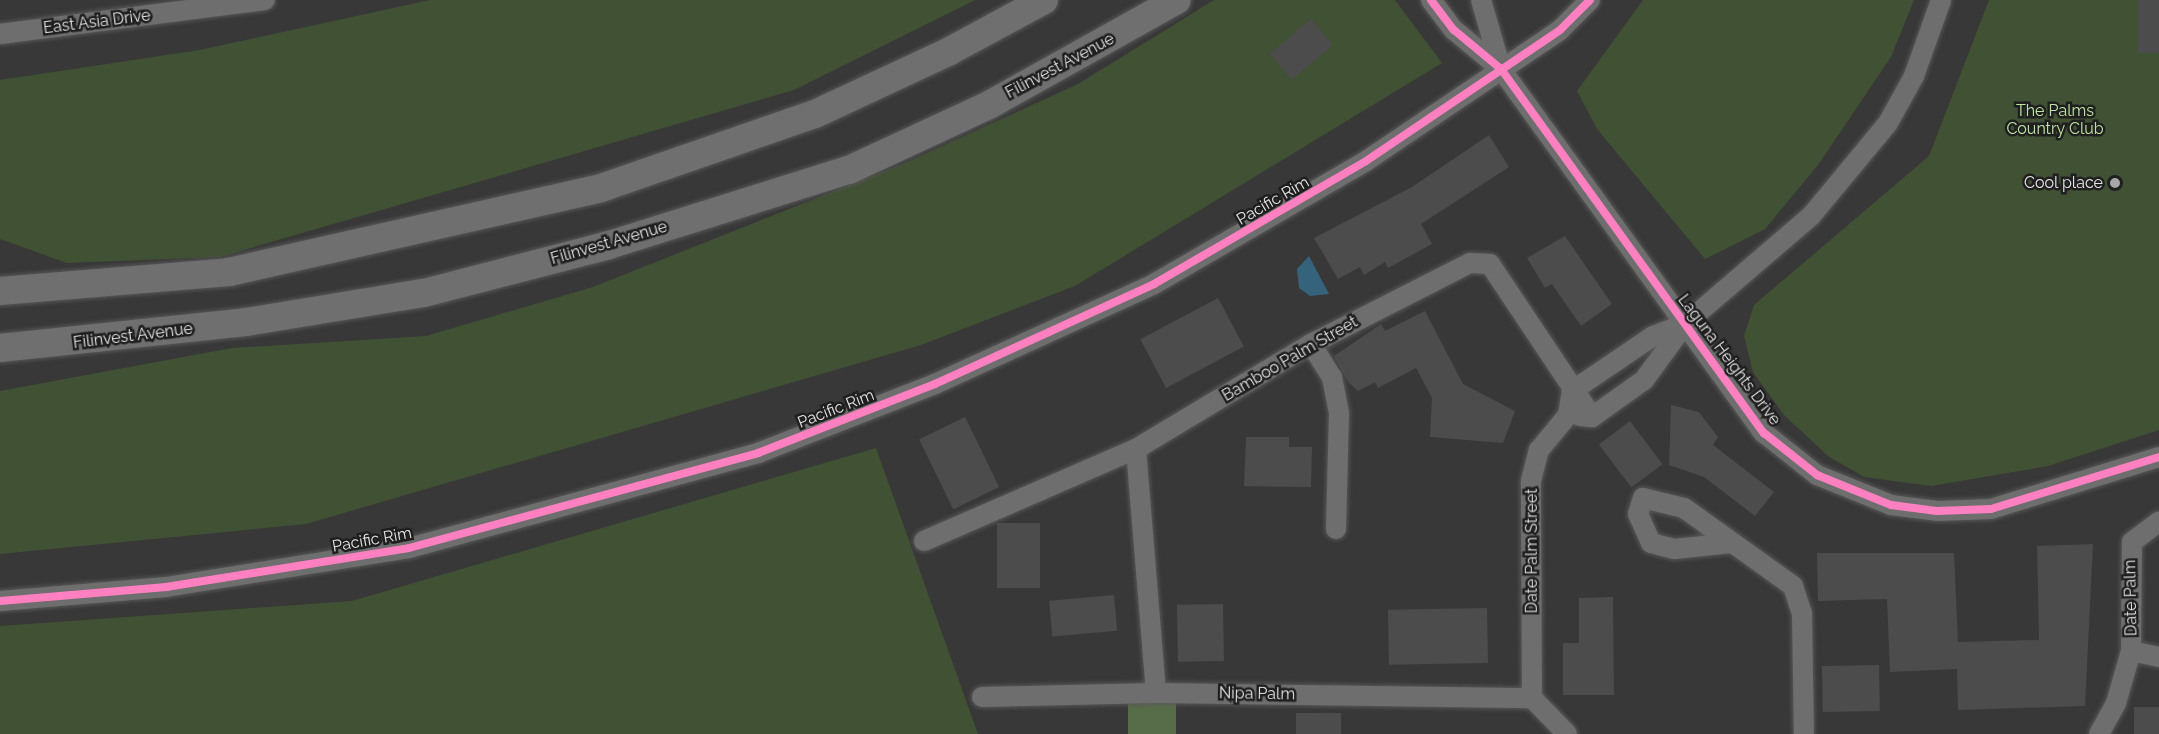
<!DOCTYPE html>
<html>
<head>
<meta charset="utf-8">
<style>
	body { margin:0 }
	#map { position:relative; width:2159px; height:734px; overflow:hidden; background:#383838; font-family:Raleway,sans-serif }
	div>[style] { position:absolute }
	.green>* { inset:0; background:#415134 }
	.forest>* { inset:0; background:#576c48; transform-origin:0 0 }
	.water>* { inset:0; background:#35637c }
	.building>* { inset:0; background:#4d4c4c; transform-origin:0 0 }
	.roads { filter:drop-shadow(0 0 2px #575757) drop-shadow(0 0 2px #575757) }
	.minor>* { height:20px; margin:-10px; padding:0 10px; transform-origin:10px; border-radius:10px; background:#6e6e6e }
	.secondary>* { height:28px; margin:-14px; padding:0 14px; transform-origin:14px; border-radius:14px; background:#6f6f6f }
	.cycleway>* { height:8px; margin:-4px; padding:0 4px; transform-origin:4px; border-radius:4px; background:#ff80c0 }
	.dots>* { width:16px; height:16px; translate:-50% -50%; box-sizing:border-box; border:3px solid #1f1f20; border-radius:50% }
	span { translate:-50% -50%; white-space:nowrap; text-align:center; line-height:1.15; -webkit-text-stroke:5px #1f1f20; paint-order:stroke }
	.street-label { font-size:16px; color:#e4e3e4 }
	.park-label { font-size:16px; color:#bde4a0 }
	.poi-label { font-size:16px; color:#e4e3e4 }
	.right { translate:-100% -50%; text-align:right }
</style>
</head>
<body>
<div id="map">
	<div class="green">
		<i style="clip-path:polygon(430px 0,975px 0,794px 90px,220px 257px,67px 263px,0 239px,0 80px,200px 50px)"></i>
		<i style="clip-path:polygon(1214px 0,1395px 0,1442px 63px,1075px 286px,921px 345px,306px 524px,0 554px,0 391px,232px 348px,426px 336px,593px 287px,905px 163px,1078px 84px)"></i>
		<i style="clip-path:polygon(1643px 0,1914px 0,1891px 57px,1818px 165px,1765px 229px,1705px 259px,1597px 129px,1577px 91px)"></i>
		<i style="clip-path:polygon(1989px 0,2159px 0,2159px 430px,2048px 466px,1931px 486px,1864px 477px,1828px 456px,1784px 415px,1753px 372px,1744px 336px,1754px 305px,1929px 156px)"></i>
		<i style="clip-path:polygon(876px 448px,978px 734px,0 734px,0 626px,352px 601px)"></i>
	</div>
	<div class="forest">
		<i style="left:1128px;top:703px;width:48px;height:31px"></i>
	</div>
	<div class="water">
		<i style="clip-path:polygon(1309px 256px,1329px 294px,1310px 296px,1299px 288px,1297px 269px)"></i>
	</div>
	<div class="building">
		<i style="left:2138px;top:0;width:21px;height:53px"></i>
		<i style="left:1311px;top:19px;width:34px;height:54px;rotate:50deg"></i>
		<i style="clip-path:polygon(1489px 135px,1509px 167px,1421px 224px,1432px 244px,1388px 268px,1385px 262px,1364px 275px,1360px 267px,1338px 279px,1314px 238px,1412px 187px)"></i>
		<i style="clip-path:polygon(1565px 236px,1612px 304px,1581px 326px,1552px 284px,1545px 288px,1527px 258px)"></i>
		<i style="left:1218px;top:298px;width:55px;height:88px;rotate:62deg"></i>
		<i style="clip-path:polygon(1425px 311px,1463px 384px,1515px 411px,1503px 443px,1430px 437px,1432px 398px,1416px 368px,1378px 388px,1375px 382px,1358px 391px,1348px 382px,1334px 356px,1381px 324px,1385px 331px)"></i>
		<i style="clip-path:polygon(1671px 405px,1699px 412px,1718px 437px,1713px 445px,1774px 492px,1755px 516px,1704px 477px,1669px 465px)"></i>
		<i style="left:965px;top:417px;width:78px;height:51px;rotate:64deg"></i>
		<i style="left:1630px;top:421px;width:54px;height:39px;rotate:53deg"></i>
		<i style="clip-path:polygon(1246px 437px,1289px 437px,1289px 447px,1312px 447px,1311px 487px,1244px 486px)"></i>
		<i style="left:997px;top:523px;width:43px;height:65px"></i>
		<i style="clip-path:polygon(2093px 544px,2085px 706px,1958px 710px,1957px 669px,1890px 672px,1887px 599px,1818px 601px,1817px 553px,1954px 553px,1958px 642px,2039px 640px,2037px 546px)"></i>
		<i style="left:1114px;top:595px;width:36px;height:65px;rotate:85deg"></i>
		<i style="clip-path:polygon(1613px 597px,1614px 695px,1563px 695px,1563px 643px,1579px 643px,1579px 598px)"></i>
		<i style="left:1223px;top:604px;width:57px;height:46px;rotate:89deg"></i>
		<i style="left:1487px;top:608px;width:55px;height:99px;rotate:89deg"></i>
		<i style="left:1879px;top:665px;width:46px;height:57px;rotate:89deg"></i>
		<i style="left:2159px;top:707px;width:27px;height:25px;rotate:90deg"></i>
		<i style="left:1296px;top:713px;width:45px;height:21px"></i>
	</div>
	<div class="roads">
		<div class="minor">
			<i style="left:1431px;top:0;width:38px;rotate:53deg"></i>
			<i style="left:1454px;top:30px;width:61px;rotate:39.7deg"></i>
			<i style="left:1501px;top:69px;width:449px;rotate:54.2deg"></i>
			<i style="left:1764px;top:433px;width:68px;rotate:38.4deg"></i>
			<i style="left:1817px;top:475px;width:80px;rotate:22.1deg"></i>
			<i style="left:1891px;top:505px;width:46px;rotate:7.4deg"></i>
			<i style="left:1937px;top:511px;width:54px;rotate:-2.1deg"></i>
			<i style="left:1991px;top:509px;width:176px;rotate:-17.2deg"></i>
			<i style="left:1481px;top:0;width:72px;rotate:73.8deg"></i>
			<i style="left:0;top:34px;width:267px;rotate:-7.3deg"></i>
			<i style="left:1311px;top:344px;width:39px;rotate:58deg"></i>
			<i style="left:1332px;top:377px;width:37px;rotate:79deg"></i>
			<i style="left:1339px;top:413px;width:116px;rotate:91.5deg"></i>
			<i style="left:1580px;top:416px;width:12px;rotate:5deg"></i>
			<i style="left:1592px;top:417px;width:64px;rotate:-35.4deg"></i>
			<i style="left:1644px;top:380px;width:69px;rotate:-53.8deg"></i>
			<i style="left:1136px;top:449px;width:245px;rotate:85.3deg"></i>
			<i style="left:924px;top:541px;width:231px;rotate:-23.5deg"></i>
			<i style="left:1136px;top:449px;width:204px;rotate:-31deg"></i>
			<i style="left:1311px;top:344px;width:178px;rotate:-27deg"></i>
			<i style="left:1470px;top:263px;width:20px;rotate:3deg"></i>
			<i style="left:1490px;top:264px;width:184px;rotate:56.3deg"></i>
			<i style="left:1731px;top:543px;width:57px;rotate:174deg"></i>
			<i style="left:1674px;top:549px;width:24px;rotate:-165deg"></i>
			<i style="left:1651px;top:543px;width:32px;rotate:-114deg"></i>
			<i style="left:1638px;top:514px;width:17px;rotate:-73deg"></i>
			<i style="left:1643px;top:498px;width:42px;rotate:13.7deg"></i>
			<i style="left:1684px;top:508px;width:134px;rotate:35.6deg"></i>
			<i style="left:1793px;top:586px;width:28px;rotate:72deg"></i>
			<i style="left:1802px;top:613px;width:121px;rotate:89.1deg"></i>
			<i style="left:0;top:601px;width:167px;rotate:-4.8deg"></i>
			<i style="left:166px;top:587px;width:246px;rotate:-9.1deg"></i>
			<i style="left:409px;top:548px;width:362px;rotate:-15.2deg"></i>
			<i style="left:758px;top:453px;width:190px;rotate:-21.3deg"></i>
			<i style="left:935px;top:384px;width:241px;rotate:-24.5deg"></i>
			<i style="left:1154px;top:284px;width:245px;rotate:-30.1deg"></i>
			<i style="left:1366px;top:161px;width:234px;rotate:-34deg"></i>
			<i style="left:1560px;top:30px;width:42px;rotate:-45deg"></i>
			<i style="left:2131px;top:651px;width:29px;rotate:12deg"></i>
			<i style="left:982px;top:697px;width:174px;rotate:-1.3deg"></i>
			<i style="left:1156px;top:693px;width:376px;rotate:0.8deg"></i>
			<i style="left:1532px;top:698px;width:217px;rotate:-90.3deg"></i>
			<i style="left:1531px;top:481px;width:32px;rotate:-76deg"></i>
			<i style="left:1539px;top:450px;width:45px;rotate:-50.4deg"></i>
			<i style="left:1568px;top:415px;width:24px;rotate:-81deg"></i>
			<i style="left:1572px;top:391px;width:98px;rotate:-34.2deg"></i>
			<i style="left:1653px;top:336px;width:34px;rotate:-21deg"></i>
			<i style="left:1685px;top:324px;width:166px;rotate:-40.6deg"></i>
			<i style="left:1811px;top:216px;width:121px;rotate:-50.4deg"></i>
			<i style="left:1888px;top:123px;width:54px;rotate:-61deg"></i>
			<i style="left:1914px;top:76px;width:81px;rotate:-70.4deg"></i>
			<i style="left:1532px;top:698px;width:50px;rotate:45.8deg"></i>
			<i style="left:2099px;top:734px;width:35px;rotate:-61deg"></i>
			<i style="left:2116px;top:703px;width:54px;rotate:-73.9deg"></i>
			<i style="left:2131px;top:651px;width:109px;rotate:-89.5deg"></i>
			<i style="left:2132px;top:542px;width:34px;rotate:-37deg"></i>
		</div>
		<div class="secondary">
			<i style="left:0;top:291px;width:230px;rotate:-4.7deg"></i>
			<i style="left:229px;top:272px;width:381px;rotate:-12.7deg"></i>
			<i style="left:601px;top:188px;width:226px;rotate:-19.1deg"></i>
			<i style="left:815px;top:114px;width:147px;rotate:-25deg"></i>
			<i style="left:948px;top:52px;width:109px;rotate:-28.4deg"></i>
			<i style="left:0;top:348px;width:247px;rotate:-6deg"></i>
			<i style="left:246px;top:322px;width:180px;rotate:-9.3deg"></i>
			<i style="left:424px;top:293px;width:191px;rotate:-14.5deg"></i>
			<i style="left:609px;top:245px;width:251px;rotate:-17.4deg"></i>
			<i style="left:849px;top:170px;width:154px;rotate:-24.9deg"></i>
			<i style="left:989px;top:105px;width:215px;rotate:-29.2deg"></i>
		</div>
	</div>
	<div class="cycleway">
		<i style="left:1431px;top:0;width:38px;rotate:53deg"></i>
		<i style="left:1454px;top:30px;width:61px;rotate:39.7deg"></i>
		<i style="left:1501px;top:69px;width:449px;rotate:54.2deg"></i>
		<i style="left:1764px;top:433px;width:68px;rotate:38.4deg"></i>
		<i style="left:1817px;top:475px;width:80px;rotate:22.1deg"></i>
		<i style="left:1891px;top:505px;width:46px;rotate:7.4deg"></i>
		<i style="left:1937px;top:511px;width:54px;rotate:-2.1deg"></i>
		<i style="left:1991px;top:509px;width:176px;rotate:-17.2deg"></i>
		<i style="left:0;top:601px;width:167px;rotate:-4.8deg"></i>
		<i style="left:166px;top:587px;width:246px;rotate:-9.1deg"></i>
		<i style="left:409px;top:548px;width:362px;rotate:-15.2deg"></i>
		<i style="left:758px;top:453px;width:190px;rotate:-21.3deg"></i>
		<i style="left:935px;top:384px;width:241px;rotate:-24.5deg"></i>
		<i style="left:1154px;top:284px;width:245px;rotate:-30.1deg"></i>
		<i style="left:1366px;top:161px;width:234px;rotate:-34deg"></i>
		<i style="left:1560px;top:30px;width:42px;rotate:-45deg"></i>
	</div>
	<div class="dots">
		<i style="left:2115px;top:183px;background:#a8a7a8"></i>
	</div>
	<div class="street-label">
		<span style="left:97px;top:22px;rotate:-7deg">East Asia Drive</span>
		<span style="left:1060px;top:66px;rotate:-28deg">Filinvest Avenue</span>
		<span style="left:1273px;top:201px;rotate:-30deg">Pacific Rim</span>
		<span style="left:609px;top:243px;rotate:-16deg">Filinvest Avenue</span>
		<span style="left:133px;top:336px;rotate:-7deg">Filinvest Avenue</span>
		<span style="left:1290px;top:359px;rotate:-30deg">Bamboo Palm Street</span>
		<span style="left:1729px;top:360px;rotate:53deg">Laguna Heights Drive</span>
		<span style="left:836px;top:409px;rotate:-21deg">Pacific Rim</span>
		<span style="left:372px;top:540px;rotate:-10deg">Pacific Rim</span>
		<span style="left:1532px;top:551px;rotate:-90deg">Date Palm Street</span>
		<span style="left:2131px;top:598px;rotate:-91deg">Date Palm</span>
		<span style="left:1257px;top:694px;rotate:1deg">Nipa Palm</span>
	</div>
	<div class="park-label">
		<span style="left:2055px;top:120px">The Palms<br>Country Club</span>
	</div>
	<div class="poi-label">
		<span class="right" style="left:2103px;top:183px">Cool place</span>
	</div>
</div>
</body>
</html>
